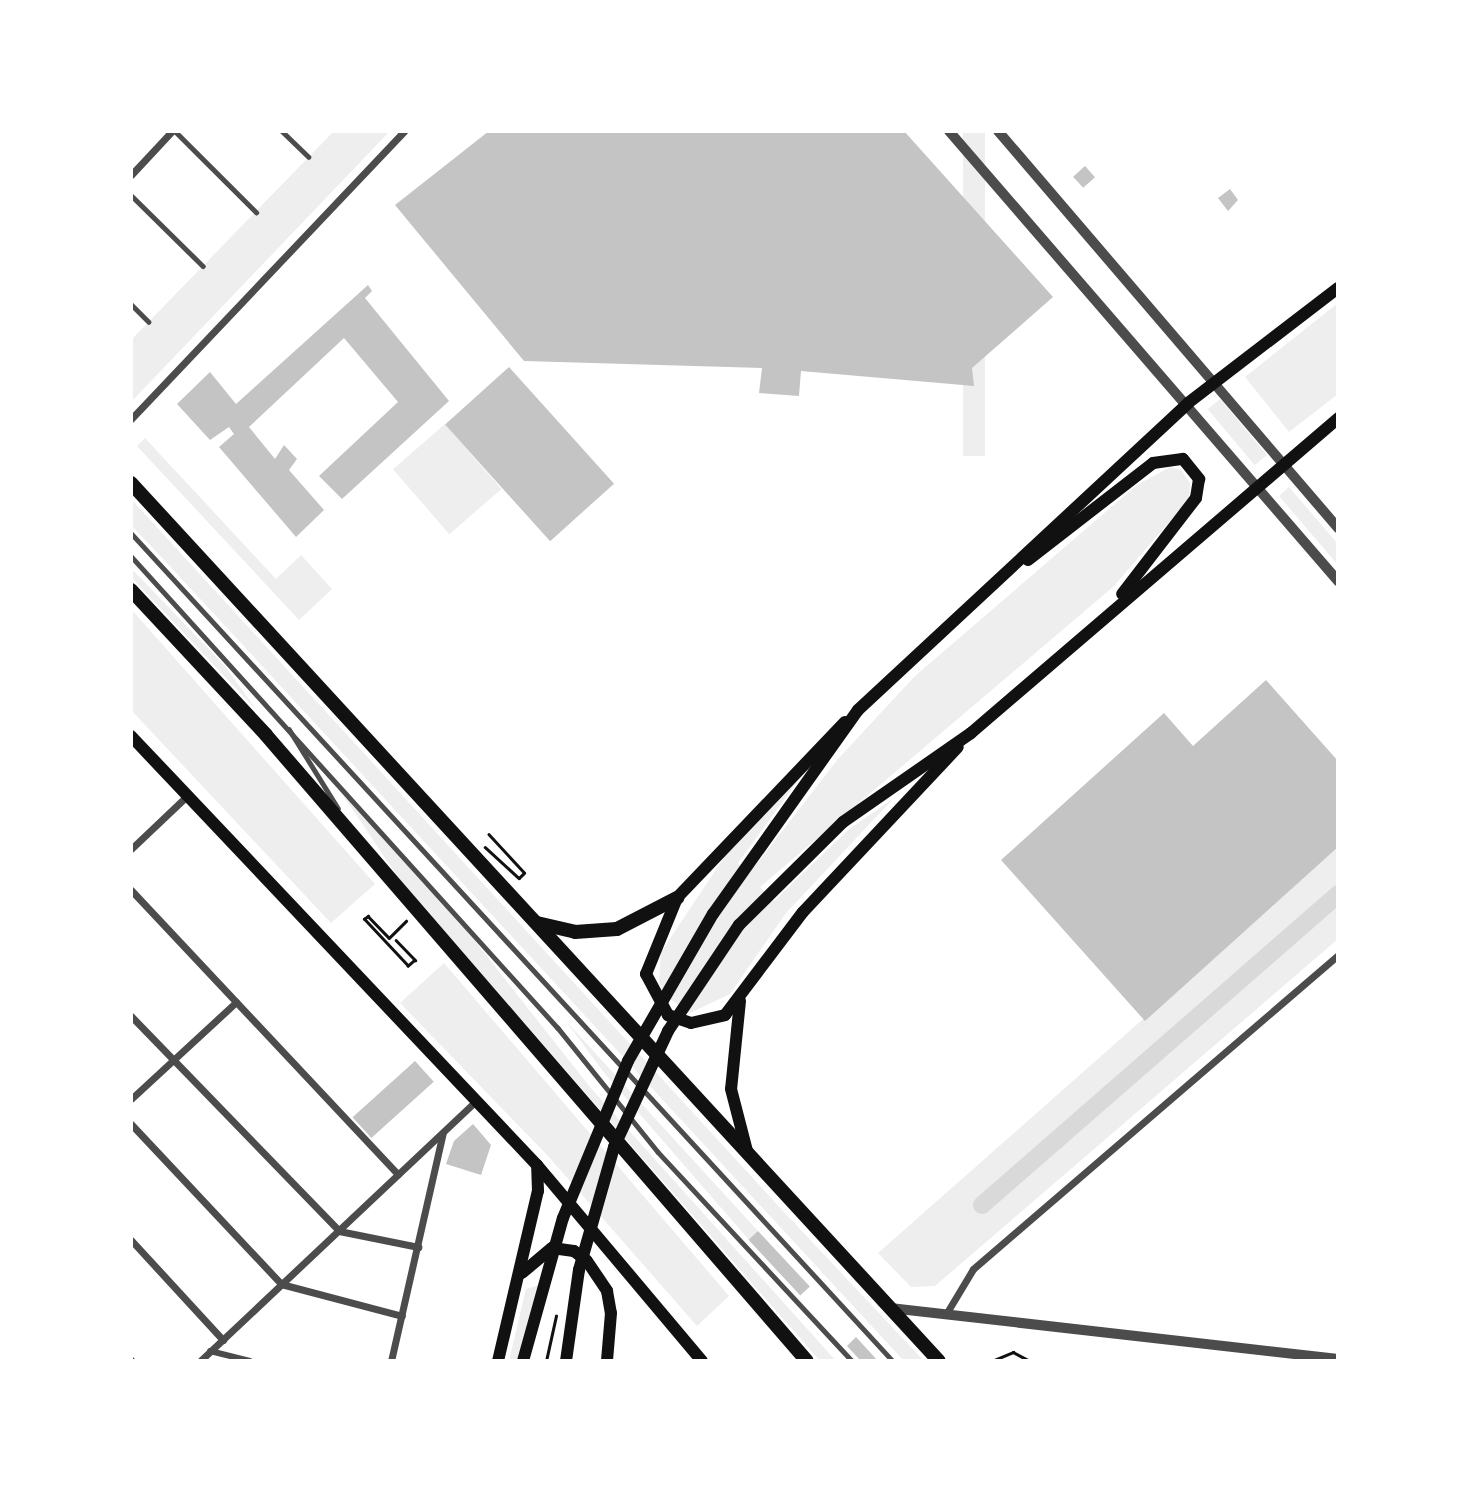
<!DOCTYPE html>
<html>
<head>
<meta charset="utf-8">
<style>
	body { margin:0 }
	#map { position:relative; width:1469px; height:1492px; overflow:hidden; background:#fff; font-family:Commissioner,sans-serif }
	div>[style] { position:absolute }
	.green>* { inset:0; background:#eee; transform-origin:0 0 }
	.canal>* { height:18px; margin:-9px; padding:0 9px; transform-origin:9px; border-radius:9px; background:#d9d9d9 }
	.building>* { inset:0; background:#c4c4c4; transform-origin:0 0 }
	.path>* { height:2.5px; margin:-1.25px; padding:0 1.25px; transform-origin:1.25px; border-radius:1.25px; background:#111 }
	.service>* { height:4.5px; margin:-2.25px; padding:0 2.25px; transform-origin:2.25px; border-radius:2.25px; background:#4c4c4c }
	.pedestrian>* { height:6px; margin:-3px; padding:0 3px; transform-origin:3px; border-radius:3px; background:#4c4c4c }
	.minor>* { height:7px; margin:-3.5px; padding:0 3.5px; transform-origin:3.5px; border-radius:3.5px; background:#4c4c4c }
	.tertiary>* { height:10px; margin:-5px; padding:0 5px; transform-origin:5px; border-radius:5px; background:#4c4c4c }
	.primary>* { height:12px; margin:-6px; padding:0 6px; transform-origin:6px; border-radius:6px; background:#111 }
	.trunk>* { height:14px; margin:-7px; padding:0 7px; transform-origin:7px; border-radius:7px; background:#111 }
	span { translate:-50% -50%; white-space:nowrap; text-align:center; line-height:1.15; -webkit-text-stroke:5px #fff; paint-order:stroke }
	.frame { position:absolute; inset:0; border:133px solid #fff; pointer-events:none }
</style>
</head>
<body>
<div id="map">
	<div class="green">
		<i style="clip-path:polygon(334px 131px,390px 131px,131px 402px,131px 340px)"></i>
		<i style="left:963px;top:131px;width:22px;height:325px"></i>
		<i style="clip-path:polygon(1338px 303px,1338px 394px,1289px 432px,1245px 377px)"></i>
		<i style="left:1220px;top:399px;width:73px;height:16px;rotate:50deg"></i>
		<i style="left:445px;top:424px;width:86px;height:69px;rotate:49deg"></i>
		<i style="clip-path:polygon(145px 438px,276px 579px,301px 555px,332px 589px,299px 620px,137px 446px)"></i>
		<i style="clip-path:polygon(1170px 467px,1181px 470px,1190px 483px,1189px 499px,1113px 587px,760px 887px,774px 901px,848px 830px,894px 798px,786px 913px,730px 994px,690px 1013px,670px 999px,659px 983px,661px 952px,727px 853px,805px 771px,738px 863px,748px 875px,838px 759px,915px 676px,1137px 485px)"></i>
		<i style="clip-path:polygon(1289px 487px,1338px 544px,1338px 565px,1279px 496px)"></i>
		<i style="clip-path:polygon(131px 499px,783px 1211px,924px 1361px,904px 1361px,167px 563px,131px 525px)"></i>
		<i style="clip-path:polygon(131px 568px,225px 666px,258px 712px,131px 577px)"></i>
		<i style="clip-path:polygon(131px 609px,375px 884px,331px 923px,131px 710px)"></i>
		<i style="clip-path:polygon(332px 779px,456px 917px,590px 1087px,836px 1361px,820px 1361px,402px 883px)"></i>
		<i style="clip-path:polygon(1338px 847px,1338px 939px,935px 1286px,911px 1287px,878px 1253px)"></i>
		<i style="clip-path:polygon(444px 963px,729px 1296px,697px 1326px,548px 1156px,400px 1003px)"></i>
		<i style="clip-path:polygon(565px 1020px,758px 1231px,749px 1240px,605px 1074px)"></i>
		<i style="clip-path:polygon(539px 1285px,518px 1361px,509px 1361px,526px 1289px)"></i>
	</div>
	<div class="canal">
		<i style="left:982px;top:1205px;width:473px;rotate:-41.1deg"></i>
	</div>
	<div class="building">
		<i style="clip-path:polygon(489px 131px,904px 131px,1053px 297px,972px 368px,974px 386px,801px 371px,799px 396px,759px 393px,762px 368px,524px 361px,395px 205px)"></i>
		<i style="left:1085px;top:166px;width:15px;height:16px;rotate:48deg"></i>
		<i style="clip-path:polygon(1230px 189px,1238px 200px,1228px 211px,1218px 198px)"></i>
		<i style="clip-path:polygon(368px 285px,372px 291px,365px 298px,449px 401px,342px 499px,319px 476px,398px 402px,344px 338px,249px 427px,275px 459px,284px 445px,297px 459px,289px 470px,324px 510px,296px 537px,219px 447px,234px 434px,229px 427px,210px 440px,177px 404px,210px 372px,236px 404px)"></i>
		<i style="left:509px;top:367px;width:157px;height:86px;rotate:48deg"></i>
		<i style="clip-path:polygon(1266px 680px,1338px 761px,1338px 847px,1145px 1021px,1001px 860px,1164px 713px,1193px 746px)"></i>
		<i style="left:415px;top:1061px;width:28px;height:84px;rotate:48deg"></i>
		<i style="clip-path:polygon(473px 1124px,491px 1145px,481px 1175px,446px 1164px,454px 1141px)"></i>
		<i style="left:758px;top:1231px;width:76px;height:13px;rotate:47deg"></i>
		<i style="clip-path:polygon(856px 1337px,878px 1361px,861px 1361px,847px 1346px)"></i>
	</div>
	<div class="path">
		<i style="left:485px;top:847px;width:46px;rotate:42.4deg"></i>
		<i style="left:519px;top:878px;width:7px;rotate:-45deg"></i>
		<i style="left:524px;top:873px;width:52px;rotate:-132.6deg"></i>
		<i style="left:396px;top:940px;width:28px;rotate:46deg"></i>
		<i style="left:415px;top:960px;width:9px;rotate:139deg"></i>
		<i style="left:408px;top:966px;width:64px;rotate:-133.1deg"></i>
		<i style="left:364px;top:919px;width:5px;rotate:-37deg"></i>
		<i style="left:368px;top:916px;width:30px;rotate:46deg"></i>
		<i style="left:389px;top:938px;width:24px;rotate:-45deg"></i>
		<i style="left:546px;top:1361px;width:46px;rotate:-77.5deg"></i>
		<i style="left:992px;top:1361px;width:23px;rotate:-23deg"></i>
		<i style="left:1013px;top:1352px;width:19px;rotate:28deg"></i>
	</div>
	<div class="service">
		<i style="left:175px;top:131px;width:115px;rotate:45deg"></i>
		<i style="left:282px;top:131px;width:37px;rotate:44deg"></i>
		<i style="left:131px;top:195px;width:101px;rotate:44.6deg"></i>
		<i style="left:131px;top:304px;width:25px;rotate:45deg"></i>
		<i style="left:131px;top:533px;width:1125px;rotate:47.38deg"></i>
		<i style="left:131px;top:556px;width:636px;rotate:47.87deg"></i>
		<i style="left:558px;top:1028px;width:159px;rotate:51.1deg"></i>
		<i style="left:658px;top:1152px;width:285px;rotate:47.1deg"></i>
		<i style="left:289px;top:729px;width:93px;rotate:58.2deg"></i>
	</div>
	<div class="pedestrian">
		<i style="left:210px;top:1351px;width:41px;rotate:14deg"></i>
	</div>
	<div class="minor">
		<i style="left:131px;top:175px;width:60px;rotate:-47deg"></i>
		<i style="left:131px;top:419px;width:397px;rotate:-46.5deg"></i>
		<i style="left:131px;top:849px;width:79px;rotate:-43.5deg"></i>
		<i style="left:131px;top:890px;width:390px;rotate:46.8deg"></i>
		<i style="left:131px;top:1016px;width:299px;rotate:45.9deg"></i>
		<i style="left:339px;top:1231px;width:81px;rotate:11.4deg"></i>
		<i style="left:131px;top:1099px;width:143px;rotate:-42.7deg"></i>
		<i style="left:131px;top:1124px;width:219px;rotate:46.8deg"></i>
		<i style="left:281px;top:1284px;width:125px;rotate:14.8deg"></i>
		<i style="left:131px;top:1240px;width:136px;rotate:47.4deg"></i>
		<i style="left:946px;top:1314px;width:52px;rotate:-59deg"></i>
		<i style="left:973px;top:1269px;width:481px;rotate:-40.7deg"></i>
		<i style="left:131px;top:1360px;width:1px;rotate:45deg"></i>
		<i style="left:200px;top:1361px;width:379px;rotate:-43.3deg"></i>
		<i style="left:391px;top:1361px;width:234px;rotate:-77.2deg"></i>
	</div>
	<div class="tertiary">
		<i style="left:949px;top:131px;width:595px;rotate:49.16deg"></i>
		<i style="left:998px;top:131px;width:523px;rotate:49.42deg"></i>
		<i style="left:890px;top:1308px;width:451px;rotate:6.5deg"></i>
	</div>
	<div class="primary">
		<i style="left:1028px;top:560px;width:158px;rotate:-37.8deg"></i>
		<i style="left:1153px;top:463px;width:30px;rotate:-8deg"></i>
		<i style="left:1183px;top:459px;width:26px;rotate:51deg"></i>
		<i style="left:1199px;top:479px;width:19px;rotate:99deg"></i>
		<i style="left:1196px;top:498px;width:121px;rotate:127.6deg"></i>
		<i style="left:845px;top:722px;width:243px;rotate:133.7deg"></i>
		<i style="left:677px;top:898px;width:82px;rotate:112.2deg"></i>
		<i style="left:646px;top:974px;width:47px;rotate:61.8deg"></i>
		<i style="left:668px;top:1015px;width:24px;rotate:19deg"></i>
		<i style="left:691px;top:1023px;width:35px;rotate:-13deg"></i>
		<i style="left:725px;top:1015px;width:129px;rotate:-52.9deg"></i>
		<i style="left:803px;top:912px;width:226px;rotate:-46.8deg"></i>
		<i style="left:131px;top:736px;width:591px;rotate:46.58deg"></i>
		<i style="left:537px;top:1165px;width:256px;rotate:49.9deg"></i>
		<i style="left:740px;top:1001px;width:88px;rotate:95.8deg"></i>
		<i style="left:731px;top:1089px;width:64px;rotate:75.5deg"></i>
		<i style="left:522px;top:1273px;width:39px;rotate:-40deg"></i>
		<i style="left:552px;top:1248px;width:22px;rotate:8deg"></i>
		<i style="left:574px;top:1251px;width:16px;rotate:38deg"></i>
		<i style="left:587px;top:1261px;width:36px;rotate:56deg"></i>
		<i style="left:607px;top:1291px;width:22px;rotate:80deg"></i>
		<i style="left:611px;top:1313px;width:48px;rotate:94.8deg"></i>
		<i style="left:498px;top:1361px;width:175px;rotate:-76.8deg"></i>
		<i style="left:538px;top:1191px;width:26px;rotate:-92deg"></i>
		<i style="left:523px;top:1361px;width:148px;rotate:-74.4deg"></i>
		<i style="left:563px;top:1218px;width:170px;rotate:-67.5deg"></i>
		<i style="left:628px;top:1061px;width:170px;rotate:-60deg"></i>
		<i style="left:713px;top:914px;width:250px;rotate:-54.6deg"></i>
		<i style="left:858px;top:710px;width:451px;rotate:-42.9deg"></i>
		<i style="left:1188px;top:403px;width:189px;rotate:-37.5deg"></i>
		<i style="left:566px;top:1361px;width:92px;rotate:-81.9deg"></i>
		<i style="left:579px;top:1270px;width:128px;rotate:-74.1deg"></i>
		<i style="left:614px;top:1147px;width:128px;rotate:-65deg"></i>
		<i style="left:668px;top:1031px;width:128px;rotate:-56.2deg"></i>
		<i style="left:739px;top:925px;width:146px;rotate:-44.7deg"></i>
		<i style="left:843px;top:822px;width:156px;rotate:-34.8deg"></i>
		<i style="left:971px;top:733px;width:484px;rotate:-40.6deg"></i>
	</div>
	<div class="trunk">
		<i style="left:131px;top:483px;width:1193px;rotate:47.38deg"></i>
		<i style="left:131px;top:590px;width:198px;rotate:47deg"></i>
		<i style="left:266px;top:735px;width:827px;rotate:49.17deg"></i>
		<i style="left:537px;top:923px;width:39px;rotate:13deg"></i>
		<i style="left:575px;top:932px;width:42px;rotate:-4.1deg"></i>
		<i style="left:617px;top:929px;width:68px;rotate:-27.3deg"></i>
	</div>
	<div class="frame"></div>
</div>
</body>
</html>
